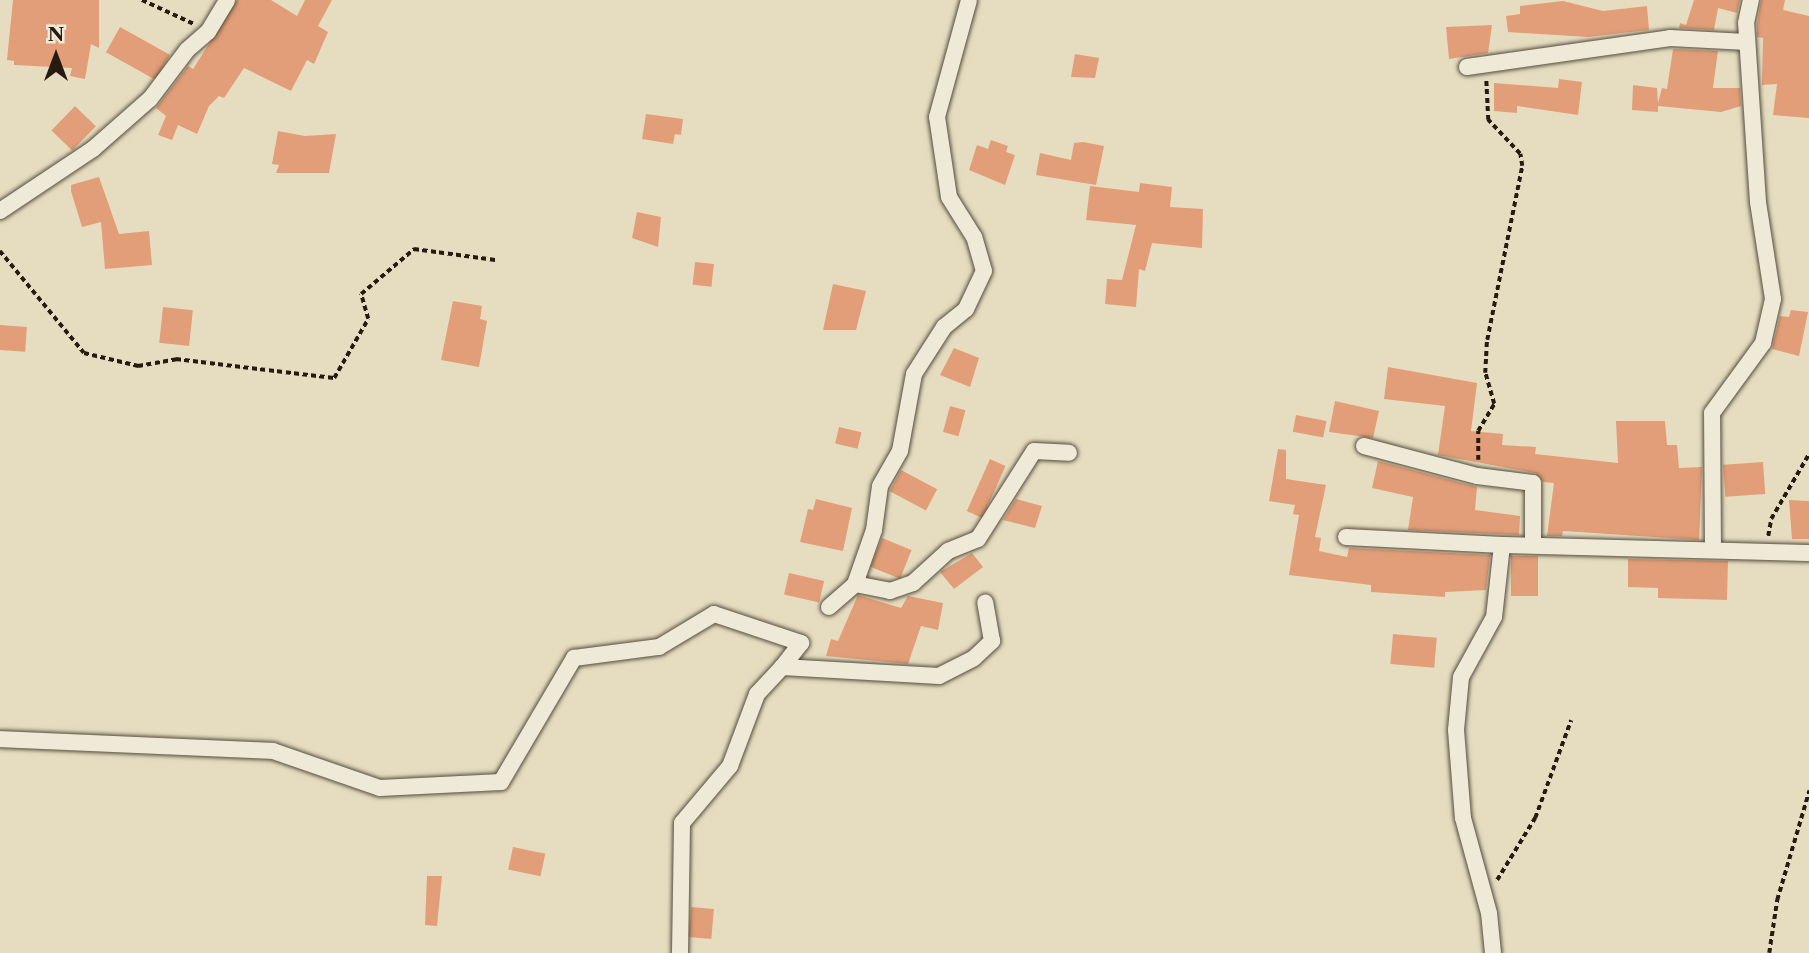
<!DOCTYPE html>
<html>
<head>
<meta charset="utf-8">
<style>
	body { margin:0 }
	#map { position:relative; width:1809px; height:953px; overflow:hidden; background:#e6ddc1; font-family:"Libre Caslon Text",serif }
	div>[style] { position:absolute }
	.building>* { inset:0; background:#e29e78; transform-origin:0 0 }
	.path>* { height:3.5px; margin-top:-1.75px; transform-origin:0; background:repeating-linear-gradient(90deg,#251b11 0 5px,transparent 0 8.5px) }
	.roads { filter:drop-shadow(0 0 2px #554c3d) drop-shadow(0 0 2px #554c3d) }
	.street>* { height:16px; margin:-8px; padding:0 8px; transform-origin:8px; border-radius:8px; background:#efe9d7 }
	span { translate:-50% -50%; white-space:nowrap; text-align:center; line-height:1.15; -webkit-text-stroke:5px #efe9d7; paint-order:stroke }
	.north { position:absolute; left:21px; top:21px; width:70px; height:70px; -webkit-text-stroke:5px #efe9d7; paint-order:stroke; rotate:0deg; font-size:19px; font-weight:700; line-height:28px; text-align:center; color:#251b11 }
	.north::after { content:''; display:block; margin:auto; width:24px; height:32px; background:#251b11; clip-path:polygon(50% 0,100% 100%,50% 72%,0 100%) }
</style>
</head>
<body>
<div id="map">
	<div class="building">
		<i style="clip-path:polygon(13px 0,99px 0,99px 48px,91px 44px,85px 79px,70px 76px,72px 68px,14px 65px,14px 61px,7px 60px)"></i>
		<i style="clip-path:polygon(237px 0,271px 0,297px 16px,305px 0,332px 0,318px 26px,328px 32px,314px 64px,307px 60px,291px 91px,244px 68px,224px 98px,219px 96px,209px 106px,197px 134px,178px 125px,172px 140px,158px 135px,166px 116px,156px 108px,188px 66px,193px 69px)"></i>
		<i style="clip-path:polygon(1694px 0,1740px 0,1737px 13px,1718px 8px,1714px 30px,1679px 28px,1680px 23px,1686px 25px)"></i>
		<i style="clip-path:polygon(1761px 0,1785px 0,1783px 10px,1809px 16px,1809px 118px,1773px 115px,1777px 84px,1762px 85px,1763px 38px,1757px 37px,1757px 24px)"></i>
		<i style="clip-path:polygon(1563px 1px,1603px 11px,1647px 6px,1649px 30px,1588px 37px,1508px 32px,1506px 16px,1520px 14px,1520px 6px)"></i>
		<i style="clip-path:polygon(1492px 25px,1488px 53px,1449px 59px,1446px 27px)"></i>
		<i style="left:120px;top:27px;width:57px;height:29px;rotate:29deg"></i>
		<i style="clip-path:polygon(1673px 49px,1718px 51px,1713px 88px,1740px 88px,1741px 106px,1721px 112px,1658px 106px,1658px 112px,1632px 110px,1633px 85px,1657px 88px,1658px 103px,1662px 88px,1667px 89px)"></i>
		<i style="clip-path:polygon(1075px 54px,1099px 58px,1095px 78px,1071px 77px)"></i>
		<i style="clip-path:polygon(1559px 79px,1582px 82px,1578px 115px,1517px 106px,1517px 113px,1494px 111px,1494px 83px,1558px 88px)"></i>
		<i style="left:75px;top:106px;width:29px;height:34px;rotate:44deg"></i>
		<i style="clip-path:polygon(646px 114px,683px 119px,681px 135px,675px 134px,673px 144px,642px 139px)"></i>
		<i style="clip-path:polygon(278px 131px,305px 136px,336px 134px,329px 173px,276px 173px,279px 165px,272px 164px)"></i>
		<i style="clip-path:polygon(991px 140px,1008px 146px,1006px 152px,1015px 155px,1005px 185px,969px 170px,977px 145px,988px 149px)"></i>
		<i style="clip-path:polygon(1083px 142px,1104px 146px,1096px 185px,1036px 175px,1040px 153px,1071px 160px,1074px 143px)"></i>
		<i style="clip-path:polygon(99px 177px,119px 234px,149px 231px,152px 265px,105px 269px,101px 222px,82px 227px,71px 191px,71px 185px)"></i>
		<i style="clip-path:polygon(1140px 183px,1172px 187px,1170px 207px,1203px 209px,1202px 248px,1152px 243px,1145px 271px,1139px 269px,1136px 307px,1105px 304px,1107px 279px,1122px 280px,1136px 225px,1086px 220px,1090px 186px,1139px 192px)"></i>
		<i style="clip-path:polygon(637px 212px,661px 217px,658px 247px,632px 238px)"></i>
		<i style="left:695px;top:262px;width:19px;height:23px;rotate:6deg"></i>
		<i style="clip-path:polygon(833px 284px,866px 291px,856px 330px,823px 330px)"></i>
		<i style="clip-path:polygon(453px 301px,482px 306px,480px 319px,487px 321px,479px 367px,441px 360px)"></i>
		<i style="left:163px;top:307px;width:30px;height:36px;rotate:6deg"></i>
		<i style="clip-path:polygon(1791px 310px,1808px 312px,1799px 356px,1772px 349px,1780px 316px,1789px 317px)"></i>
		<i style="left:0;top:325px;width:27px;height:25px;rotate:4deg"></i>
		<i style="clip-path:polygon(954px 348px,979px 358px,970px 387px,940px 375px)"></i>
		<i style="clip-path:polygon(1388px 367px,1477px 383px,1471px 431px,1503px 434px,1502px 445px,1536px 447px,1535px 454px,1618px 463px,1616px 421px,1665px 421px,1667px 445px,1677px 445px,1679px 468px,1702px 467px,1699px 540px,1563px 531px,1562px 536px,1547px 536px,1554px 483px,1543px 482px,1535px 473px,1438px 455px,1445px 406px,1384px 399px)"></i>
		<i style="clip-path:polygon(1335px 401px,1379px 411px,1373px 438px,1329px 432px)"></i>
		<i style="left:950px;top:406px;width:16px;height:27px;rotate:15deg"></i>
		<i style="left:1296px;top:415px;width:31px;height:17px;rotate:11deg"></i>
		<i style="left:839px;top:427px;width:23px;height:17px;rotate:13deg"></i>
		<i style="clip-path:polygon(1278px 449px,1286px 450px,1286px 479px,1326px 485px,1315px 537px,1321px 538px,1319px 551px,1347px 557px,1349px 548px,1490px 555px,1486px 590px,1445px 592px,1445px 597px,1371px 592px,1371px 585px,1289px 575px,1299px 515px,1293px 514px,1295px 505px,1269px 501px)"></i>
		<i style="left:990px;top:459px;width:17px;height:57px;rotate:24deg"></i>
		<i style="clip-path:polygon(1378px 461px,1477px 487px,1475px 510px,1520px 516px,1519px 535px,1408px 530px,1413px 497px,1372px 488px)"></i>
		<i style="left:1763px;top:462px;width:32px;height:40px;rotate:86deg"></i>
		<i style="left:901px;top:470px;width:41px;height:24px;rotate:28deg"></i>
		<i style="clip-path:polygon(816px 499px,852px 508px,843px 551px,800px 542px,808px 509px,813px 510px)"></i>
		<i style="clip-path:polygon(1016px 499px,1042px 506px,1035px 528px,1003px 520px)"></i>
		<i style="clip-path:polygon(1789px 500px,1809px 501px,1809px 539px,1792px 539px)"></i>
		<i style="left:882px;top:538px;width:32px;height:31px;rotate:22deg"></i>
		<i style="clip-path:polygon(972px 553px,983px 567px,954px 589px,940px 572px)"></i>
		<i style="left:1511px;top:556px;width:27px;height:40px"></i>
		<i style="clip-path:polygon(1628px 559px,1728px 561px,1727px 600px,1658px 598px,1658px 588px,1628px 587px)"></i>
		<i style="left:789px;top:573px;width:36px;height:22px;rotate:13deg"></i>
		<i style="clip-path:polygon(858px 595px,901px 608px,908px 596px,943px 603px,938px 630px,921px 626px,908px 664px,826px 656px,831px 639px,838px 641px)"></i>
		<i style="left:1393px;top:634px;width:44px;height:30px;rotate:5deg"></i>
		<i style="left:513px;top:847px;width:33px;height:23px;rotate:12deg"></i>
		<i style="clip-path:polygon(427px 876px,442px 876px,437px 926px,425px 925px)"></i>
		<i style="left:691px;top:907px;width:23px;height:30px;rotate:5deg"></i>
	</div>
	<div class="path">
		<i style="left:142px;top:0;width:57px;rotate:24.8deg"></i>
		<i style="left:0;top:251px;width:132px;rotate:50.5deg"></i>
		<i style="left:84px;top:353px;width:56px;rotate:13.5deg"></i>
		<i style="left:138px;top:366px;width:39px;rotate:-10deg"></i>
		<i style="left:176px;top:359px;width:159px;rotate:6.9deg"></i>
		<i style="left:334px;top:378px;width:68px;rotate:-60deg"></i>
		<i style="left:368px;top:319px;width:26px;rotate:-106deg"></i>
		<i style="left:361px;top:294px;width:70px;rotate:-40.3deg"></i>
		<i style="left:414px;top:249px;width:82px;rotate:7.7deg"></i>
		<i style="left:1478px;top:460px;width:29px;rotate:-90deg"></i>
		<i style="left:1478px;top:431px;width:31px;rotate:-59deg"></i>
		<i style="left:1494px;top:404px;width:32px;rotate:-106deg"></i>
		<i style="left:1485px;top:373px;width:33px;rotate:-87deg"></i>
		<i style="left:1487px;top:340px;width:177px;rotate:-78.6deg"></i>
		<i style="left:1522px;top:166px;width:12px;rotate:-99deg"></i>
		<i style="left:1520px;top:154px;width:47px;rotate:-133.3deg"></i>
		<i style="left:1488px;top:120px;width:41px;rotate:-92.8deg"></i>
		<i style="left:1768px;top:536px;width:17px;rotate:-80deg"></i>
		<i style="left:1771px;top:519px;width:75px;rotate:-59.7deg"></i>
		<i style="left:1497px;top:880px;width:73px;rotate:-58.5deg"></i>
		<i style="left:1535px;top:818px;width:104px;rotate:-69.8deg"></i>
		<i style="left:1769px;top:953px;width:54px;rotate:-81.4deg"></i>
		<i style="left:1777px;top:900px;width:114px;rotate:-73.6deg"></i>
	</div>
	<div class="roads">
		<div class="street">
			<i style="left:1467px;top:67px;width:205px;rotate:-8.1deg"></i>
			<i style="left:1670px;top:38px;width:77px;rotate:3deg"></i>
			<i style="left:0;top:211px;width:112px;rotate:-33.7deg"></i>
			<i style="left:93px;top:149px;width:76px;rotate:-41.3deg"></i>
			<i style="left:150px;top:99px;width:61px;rotate:-52.9deg"></i>
			<i style="left:187px;top:50px;width:28px;rotate:-41deg"></i>
			<i style="left:208px;top:32px;width:37px;rotate:-59deg"></i>
			<i style="left:1364px;top:446px;width:117px;rotate:14.9deg"></i>
			<i style="left:1477px;top:476px;width:56px;rotate:7.1deg"></i>
			<i style="left:1533px;top:483px;width:61px;rotate:90deg"></i>
			<i style="left:1346px;top:537px;width:156px;rotate:2.9deg"></i>
			<i style="left:1502px;top:545px;width:72px;rotate:96.3deg"></i>
			<i style="left:1494px;top:617px;width:68px;rotate:118.8deg"></i>
			<i style="left:1461px;top:677px;width:53px;rotate:95.4deg"></i>
			<i style="left:1456px;top:730px;width:88px;rotate:85.5deg"></i>
			<i style="left:1463px;top:818px;width:98px;rotate:74.7deg"></i>
			<i style="left:1489px;top:913px;width:40px;rotate:84.3deg"></i>
			<i style="left:1502px;top:545px;width:307px;rotate:1.5deg"></i>
			<i style="left:1713px;top:550px;width:137px;rotate:-90.4deg"></i>
			<i style="left:1712px;top:413px;width:87px;rotate:-53.9deg"></i>
			<i style="left:1763px;top:343px;width:45px;rotate:-77.2deg"></i>
			<i style="left:1773px;top:299px;width:98px;rotate:-98.8deg"></i>
			<i style="left:1758px;top:202px;width:179px;rotate:-93.8deg"></i>
			<i style="left:1746px;top:23px;width:24px;rotate:-78deg"></i>
			<i style="left:855px;top:584px;width:36px;rotate:11deg"></i>
			<i style="left:890px;top:591px;width:24px;rotate:-19deg"></i>
			<i style="left:913px;top:583px;width:47px;rotate:-42.4deg"></i>
			<i style="left:948px;top:551px;width:32px;rotate:-22deg"></i>
			<i style="left:978px;top:539px;width:104px;rotate:-57.5deg"></i>
			<i style="left:1034px;top:451px;width:35px;rotate:3deg"></i>
			<i style="left:829px;top:607px;width:35px;rotate:-41deg"></i>
			<i style="left:855px;top:584px;width:57px;rotate:-70.6deg"></i>
			<i style="left:874px;top:530px;width:44px;rotate:-82.2deg"></i>
			<i style="left:880px;top:486px;width:40px;rotate:-60.3deg"></i>
			<i style="left:900px;top:451px;width:78px;rotate:-79.7deg"></i>
			<i style="left:914px;top:374px;width:56px;rotate:-57.4deg"></i>
			<i style="left:944px;top:327px;width:28px;rotate:-39deg"></i>
			<i style="left:966px;top:309px;width:42px;rotate:-64.7deg"></i>
			<i style="left:984px;top:271px;width:35px;rotate:-106deg"></i>
			<i style="left:974px;top:237px;width:47px;rotate:-122deg"></i>
			<i style="left:949px;top:197px;width:81px;rotate:-98.5deg"></i>
			<i style="left:937px;top:117px;width:121px;rotate:-74.7deg"></i>
			<i style="left:0;top:739px;width:273px;rotate:2.5deg"></i>
			<i style="left:273px;top:751px;width:113px;rotate:19.1deg"></i>
			<i style="left:380px;top:788px;width:121px;rotate:-2.8deg"></i>
			<i style="left:501px;top:782px;width:144px;rotate:-59.5deg"></i>
			<i style="left:574px;top:658px;width:86px;rotate:-7.4deg"></i>
			<i style="left:659px;top:647px;width:64px;rotate:-31deg"></i>
			<i style="left:714px;top:614px;width:92px;rotate:18.4deg"></i>
			<i style="left:801px;top:643px;width:31px;rotate:128deg"></i>
			<i style="left:680px;top:953px;width:130px;rotate:-89.1deg"></i>
			<i style="left:682px;top:823px;width:75px;rotate:-49.9deg"></i>
			<i style="left:730px;top:766px;width:77px;rotate:-69.4deg"></i>
			<i style="left:757px;top:694px;width:37px;rotate:-47deg"></i>
			<i style="left:782px;top:667px;width:157px;rotate:3.3deg"></i>
			<i style="left:939px;top:676px;width:39px;rotate:-27deg"></i>
			<i style="left:974px;top:658px;width:25px;rotate:-43deg"></i>
			<i style="left:992px;top:641px;width:39px;rotate:-100deg"></i>
		</div>
	</div>
	<div class="north">N</div>
</div>
</body>
</html>
